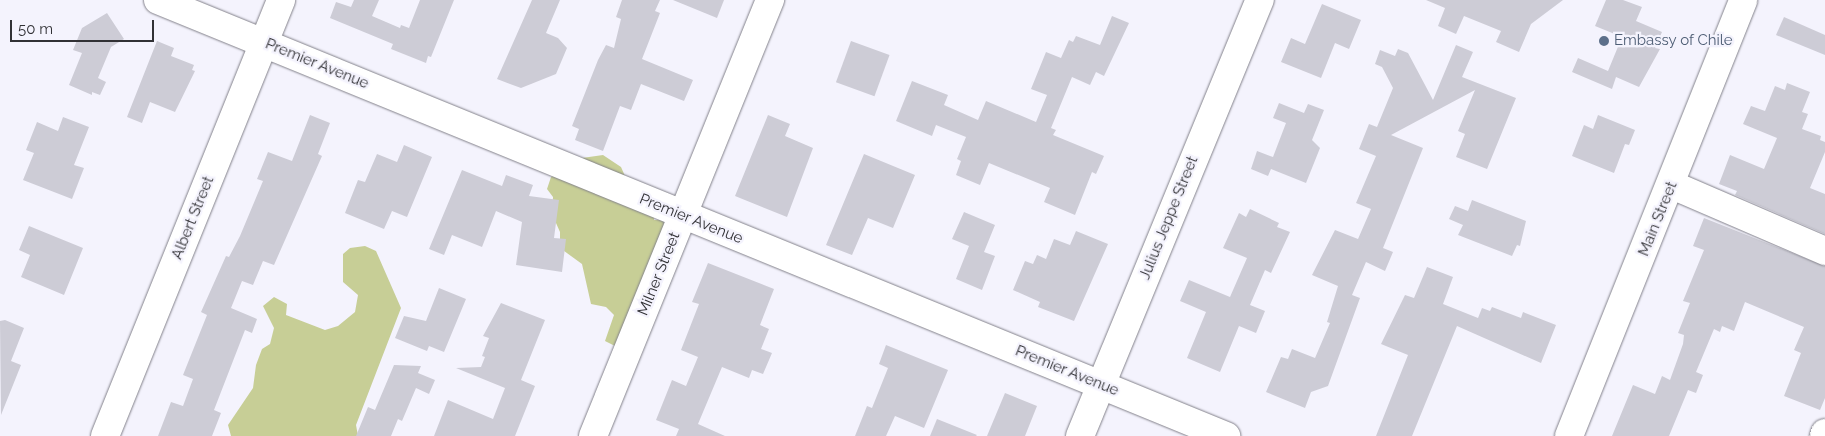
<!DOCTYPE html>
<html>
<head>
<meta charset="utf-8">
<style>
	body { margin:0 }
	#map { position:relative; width:1825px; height:436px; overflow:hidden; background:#f4f3fd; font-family:Raleway,sans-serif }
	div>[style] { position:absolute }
	.green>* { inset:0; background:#c7ce96 }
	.building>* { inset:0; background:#cdccd6; transform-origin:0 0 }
	.roads { filter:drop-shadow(0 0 1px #82818a) drop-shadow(0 0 1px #82818a) }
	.minor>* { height:28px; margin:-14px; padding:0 14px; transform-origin:14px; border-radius:14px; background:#fff }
	.dots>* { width:14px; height:14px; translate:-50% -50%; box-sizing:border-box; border:2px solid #f4f3fd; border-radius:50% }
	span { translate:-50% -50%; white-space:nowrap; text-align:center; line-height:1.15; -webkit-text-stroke:4.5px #f4f3fd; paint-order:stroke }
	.service-label { font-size:15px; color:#4e5e75 }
	.left { translate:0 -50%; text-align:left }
	.street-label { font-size:15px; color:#313135 }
	.scale { position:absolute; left:10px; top:20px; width:144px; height:22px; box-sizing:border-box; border:2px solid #313135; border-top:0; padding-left:6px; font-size:15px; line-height:18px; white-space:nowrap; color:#313135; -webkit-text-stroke:4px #f4f3fd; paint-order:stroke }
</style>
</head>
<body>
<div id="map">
	<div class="green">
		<i style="clip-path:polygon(603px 155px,621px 167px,636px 201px,654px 207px,654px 220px,664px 220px,669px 224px,615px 346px,605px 341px,614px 315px,606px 307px,591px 304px,582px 264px,560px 248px,560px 232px,552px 214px,553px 197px,547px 189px,551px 177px,582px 158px)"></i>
		<i style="clip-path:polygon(365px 246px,376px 251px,401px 308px,356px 425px,358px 436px,231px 436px,228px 425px,253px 388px,256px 365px,262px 349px,270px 344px,274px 328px,263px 306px,274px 297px,287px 304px,286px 315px,325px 330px,338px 326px,355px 312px,358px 295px,343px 282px,343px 254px,350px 248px)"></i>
	</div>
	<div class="building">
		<i style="clip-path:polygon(354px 0,379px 0,372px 16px,400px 28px,401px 25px,409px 28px,420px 0,454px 0,431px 57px,428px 56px,426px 63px,391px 49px,393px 44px,330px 18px,336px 2px,351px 7px)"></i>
		<i style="clip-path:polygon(532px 0,560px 0,546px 33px,558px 38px,567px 48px,556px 74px,521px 88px,497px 79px)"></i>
		<i style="clip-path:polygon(622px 0,660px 0,655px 11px,660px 13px,642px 59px,693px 80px,684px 101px,641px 84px,631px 110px,620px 106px,603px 151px,575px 140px,579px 129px,572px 126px,598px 60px,606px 45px,614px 48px,621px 19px,616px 17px)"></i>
		<i style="clip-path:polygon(673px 0,724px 0,717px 18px)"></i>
		<i style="clip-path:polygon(1426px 0,1563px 0,1531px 24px,1519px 52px,1496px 42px,1501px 31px,1464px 16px,1456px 34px,1438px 26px,1445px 8px)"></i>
		<i style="clip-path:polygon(1606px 0,1623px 0,1642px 7px,1636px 21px,1662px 32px,1655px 48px,1660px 49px,1639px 87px,1616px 77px,1612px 89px,1572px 72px,1578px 58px,1608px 71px,1622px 37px,1595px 26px)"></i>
		<i style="clip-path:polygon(1322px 4px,1361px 20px,1349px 49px,1335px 43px,1321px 78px,1281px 62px,1291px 38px,1305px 44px)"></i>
		<i style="clip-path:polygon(107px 13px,124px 39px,111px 47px,98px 78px,106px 82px,100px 95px,92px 92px,92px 95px,69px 85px,82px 53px,73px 50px,82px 28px)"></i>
		<i style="clip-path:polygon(1112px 16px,1129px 23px,1104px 76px,1096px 72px,1090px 85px,1072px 77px,1051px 128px,1056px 130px,1053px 135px,1104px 156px,1096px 174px,1092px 172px,1075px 215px,1044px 202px,1050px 188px,989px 163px,980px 185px,956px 175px,961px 161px,957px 159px,966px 137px,936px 125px,932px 136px,896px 121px,912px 81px,948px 95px,944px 105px,978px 120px,986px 101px,1036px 122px,1047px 95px,1031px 89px,1046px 52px,1061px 58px,1069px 40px,1073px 42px,1076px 36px,1100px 45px)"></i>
		<i style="clip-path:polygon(1784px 17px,1825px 35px,1825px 55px,1776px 35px)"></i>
		<i style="clip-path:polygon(157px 41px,174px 48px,171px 56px,194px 65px,192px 70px,195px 71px,175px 112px,150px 102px,142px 123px,127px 117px)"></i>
		<i style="left:851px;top:41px;width:41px;height:44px;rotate:20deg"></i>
		<i style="clip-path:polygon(1456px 45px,1473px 52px,1462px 77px,1516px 98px,1487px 169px,1456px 157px,1465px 134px,1458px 131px,1475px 90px,1391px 135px,1423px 148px,1383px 248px,1393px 252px,1385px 271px,1366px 262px,1352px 295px,1360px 298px,1328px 386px,1311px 392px,1305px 408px,1266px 392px,1281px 357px,1288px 359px,1292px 349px,1315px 358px,1330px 323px,1327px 322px,1338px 286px,1312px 275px,1335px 230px,1358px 239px,1371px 209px,1356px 203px,1376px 156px,1359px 149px,1369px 124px,1377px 127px,1393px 88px,1382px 67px,1375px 64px,1380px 50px,1395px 56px,1398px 49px,1408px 53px,1433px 100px)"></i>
		<i style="clip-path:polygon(1787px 83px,1810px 92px,1802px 112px,1808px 114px,1802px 129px,1821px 136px,1820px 140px,1825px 142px,1825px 152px,1810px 188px,1825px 194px,1825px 234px,1735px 195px,1737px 191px,1719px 184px,1730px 155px,1764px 169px,1777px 138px,1743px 124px,1751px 106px,1765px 111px,1775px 86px,1785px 90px)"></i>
		<i style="clip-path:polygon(1279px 103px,1304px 113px,1308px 104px,1324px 110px,1312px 140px,1320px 148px,1306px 183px,1271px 169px,1268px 176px,1251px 169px,1257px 151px,1273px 157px,1286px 123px,1273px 118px)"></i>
		<i style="clip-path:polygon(310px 115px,330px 123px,318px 154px,322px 156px,274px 265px,263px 261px,253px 285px,242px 281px,231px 308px,257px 319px,252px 333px,245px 330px,214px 410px,221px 413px,212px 436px,158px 436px,171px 402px,183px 406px,193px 379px,183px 375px,207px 315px,201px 312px,226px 256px,229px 257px,240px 236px,263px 181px,257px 179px,268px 152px,292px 161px)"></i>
		<i style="clip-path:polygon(768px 115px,790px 124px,785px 136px,813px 148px,787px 217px,735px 196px)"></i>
		<i style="clip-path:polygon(1598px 115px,1635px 130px,1629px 145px,1625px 144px,1614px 173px,1572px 156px,1584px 125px,1593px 129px)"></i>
		<i style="clip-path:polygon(63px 117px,89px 127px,74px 165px,84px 168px,72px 199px,23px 180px,34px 153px,26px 150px,37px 122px,58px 131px)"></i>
		<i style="clip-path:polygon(404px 145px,432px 157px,407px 217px,392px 211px,384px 229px,345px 213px,358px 180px,365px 182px,377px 154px,397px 162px)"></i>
		<i style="clip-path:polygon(864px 154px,915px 175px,893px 228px,868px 218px,852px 255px,826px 245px)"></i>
		<i style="clip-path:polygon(462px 170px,502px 186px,506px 175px,533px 185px,529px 196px,559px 200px,554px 238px,566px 239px,562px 272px,516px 265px,522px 222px,496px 211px,482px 247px,452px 235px,444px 255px,429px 249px)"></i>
		<i style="clip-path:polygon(1472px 200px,1526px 221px,1520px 246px,1517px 245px,1512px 256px,1458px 235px,1463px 225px,1449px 219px,1455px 206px,1468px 211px)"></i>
		<i style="clip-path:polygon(1250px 209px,1279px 223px,1277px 227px,1290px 232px,1271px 273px,1265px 270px,1250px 305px,1265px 311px,1256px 333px,1239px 326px,1220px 372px,1187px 358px,1206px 312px,1180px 301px,1189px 280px,1230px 297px,1247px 258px,1223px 248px,1239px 213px,1246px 217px)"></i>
		<i style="clip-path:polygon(964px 212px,995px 225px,984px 252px,995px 256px,982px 290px,956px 279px,969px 246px,952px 239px)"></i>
		<i style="clip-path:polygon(1704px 218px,1825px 266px,1825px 398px,1820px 410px,1784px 396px,1801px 353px,1794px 350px,1804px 327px,1745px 302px,1734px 331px,1722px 326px,1720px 332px,1714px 329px,1696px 372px,1703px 375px,1696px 393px,1688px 390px,1669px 436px,1612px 436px,1633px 385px,1655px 394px,1662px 376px,1670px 380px,1683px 344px,1684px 335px,1678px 333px,1690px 303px,1683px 301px,1704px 250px,1693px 246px)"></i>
		<i style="clip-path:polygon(29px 226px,83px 248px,64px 295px,21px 277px,30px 255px,19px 250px)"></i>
		<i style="clip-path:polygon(1076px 231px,1108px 244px,1074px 321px,1038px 307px,1040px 302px,1013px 290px,1025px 261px,1033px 264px,1037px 255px,1046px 259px,1054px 239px,1070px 245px)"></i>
		<i style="clip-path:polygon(708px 263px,774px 289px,760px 325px,769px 329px,761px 349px,772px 353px,763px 374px,752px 370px,749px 378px,722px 367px,698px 424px,725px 436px,676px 436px,679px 429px,656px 420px,672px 380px,686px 386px,698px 357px,681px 350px,699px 304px,692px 302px)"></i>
		<i style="clip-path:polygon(1427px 267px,1453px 277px,1443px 304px,1478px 318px,1482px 308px,1490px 311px,1492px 307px,1521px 318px,1523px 312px,1556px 325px,1541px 363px,1457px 326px,1412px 436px,1376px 436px,1408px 355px,1381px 344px,1405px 295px,1414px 298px)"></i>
		<i style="clip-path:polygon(439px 288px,466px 299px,444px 352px,429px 346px,427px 351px,395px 338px,404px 316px,426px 321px)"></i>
		<i style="clip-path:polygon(501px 303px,545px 320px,521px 380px,535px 386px,515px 436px,434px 436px,448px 400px,493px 419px,505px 388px,456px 368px,481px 367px,485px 357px,482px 356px,489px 338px,483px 336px)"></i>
		<i style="clip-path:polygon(5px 320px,24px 328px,11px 361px,21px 365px,1px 415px,0 321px)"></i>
		<i style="clip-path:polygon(886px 345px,948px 370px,924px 428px,895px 416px,886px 436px,855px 436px,867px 406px,872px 408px,888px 368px,879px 364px)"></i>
		<i style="clip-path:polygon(394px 365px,421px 366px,418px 373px,435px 380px,429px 394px,416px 388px,402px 421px,398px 419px,391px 436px,356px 436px,368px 407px,375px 410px)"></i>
		<i style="clip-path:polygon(1005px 393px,1037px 406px,1025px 436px,987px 436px)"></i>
		<i style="clip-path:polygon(937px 419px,977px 435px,976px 436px,930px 436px)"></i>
	</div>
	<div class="roads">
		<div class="minor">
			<i style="left:158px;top:0;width:1154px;rotate:22.21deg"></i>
			<i style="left:1672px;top:185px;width:167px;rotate:23.3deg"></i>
			<i style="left:105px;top:436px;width:470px;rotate:-68deg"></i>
			<i style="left:593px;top:436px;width:471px;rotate:-67.9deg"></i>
			<i style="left:1080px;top:436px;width:472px;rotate:-67.6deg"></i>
			<i style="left:1569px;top:436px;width:469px;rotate:-68.2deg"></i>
			<i style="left:1824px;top:436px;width:3px;rotate:-72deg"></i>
		</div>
	</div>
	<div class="dots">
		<i style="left:1604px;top:41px;background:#5c6f8a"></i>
	</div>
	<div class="service-label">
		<span class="left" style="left:1614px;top:41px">Embassy of Chile</span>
	</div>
	<div class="street-label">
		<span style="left:317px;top:64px;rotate:22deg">Premier Avenue</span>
		<span style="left:193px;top:218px;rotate:-68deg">Albert Street</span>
		<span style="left:1169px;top:218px;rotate:-68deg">Julius Jeppe Street</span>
		<span style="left:691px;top:219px;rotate:22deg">Premier Avenue</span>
		<span style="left:1658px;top:219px;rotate:-68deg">Main Street</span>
		<span style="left:659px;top:274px;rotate:-68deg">Milner Street</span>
		<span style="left:1067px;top:371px;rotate:22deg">Premier Avenue</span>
	</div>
	<div class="scale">50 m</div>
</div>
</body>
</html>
